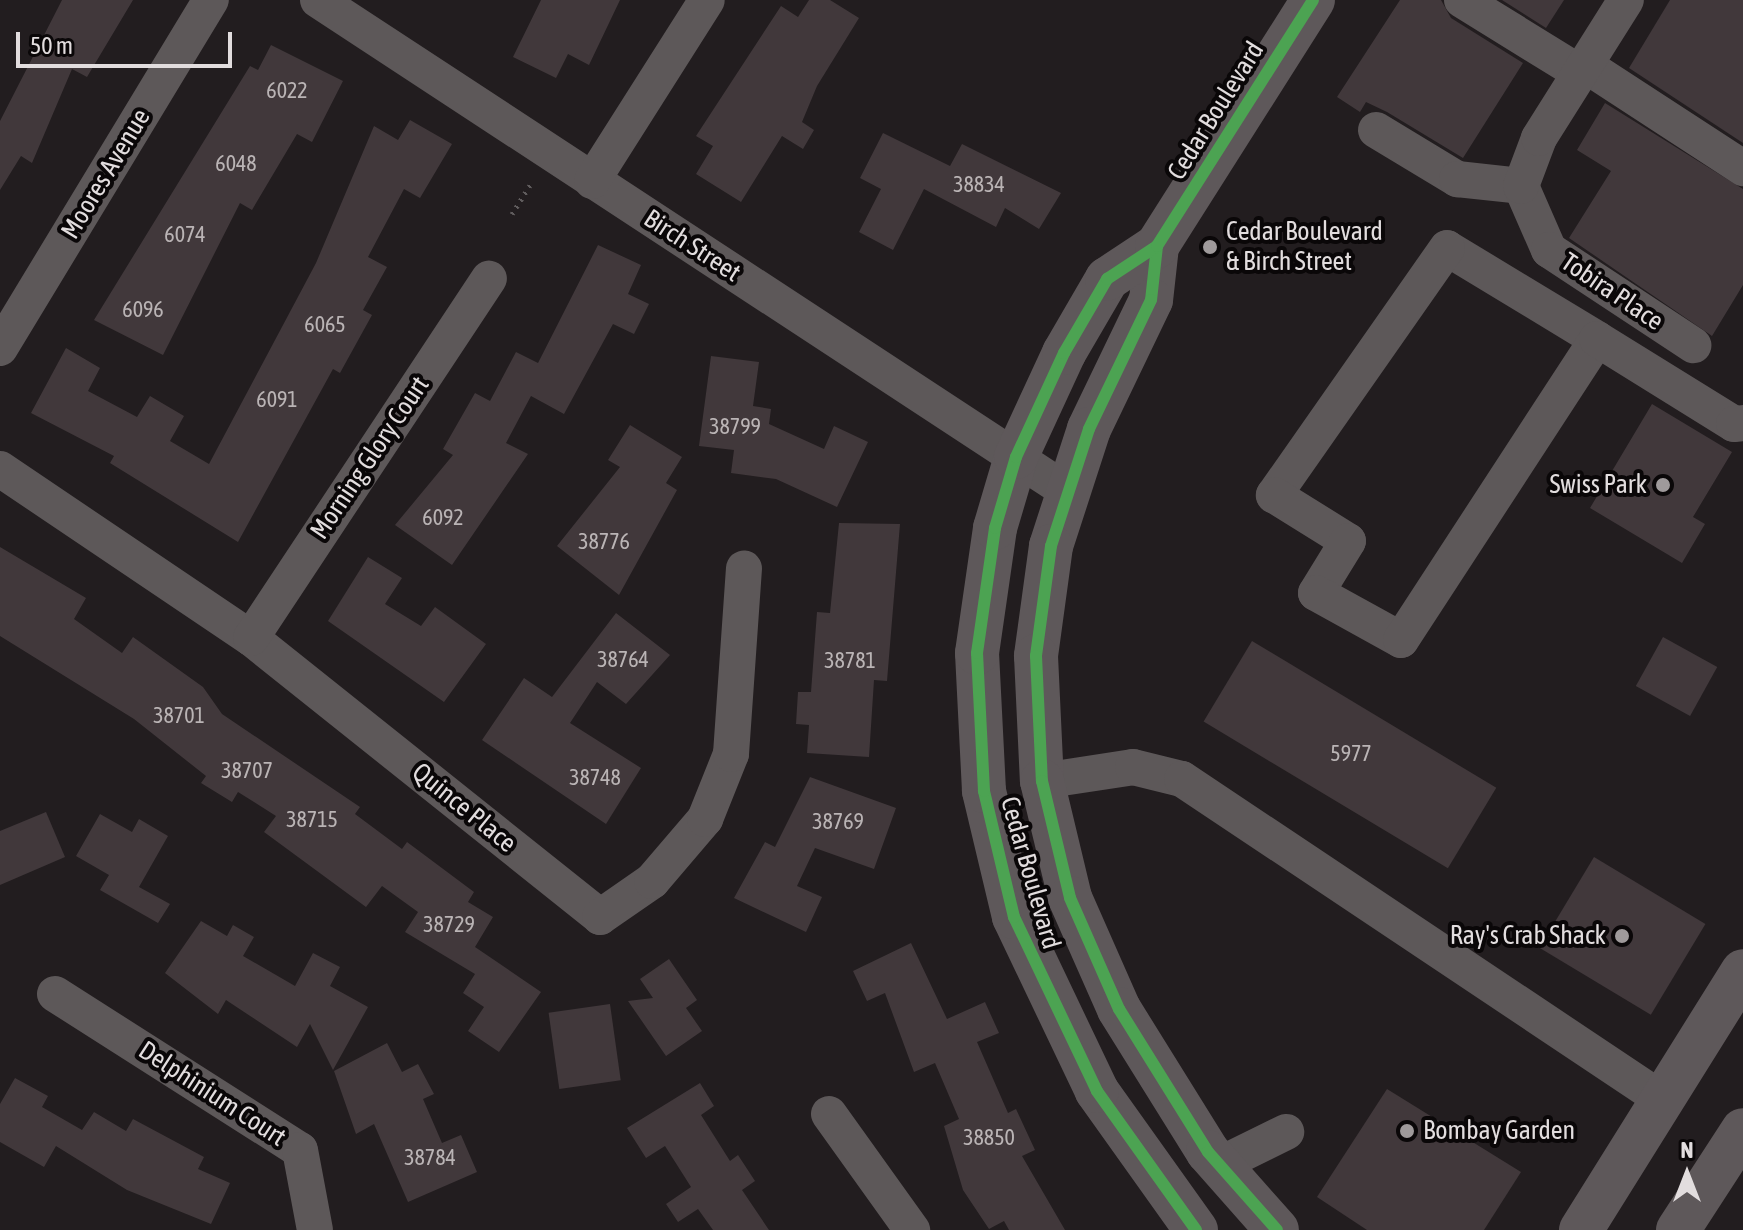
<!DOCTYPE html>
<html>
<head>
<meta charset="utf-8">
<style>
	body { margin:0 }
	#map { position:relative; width:1743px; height:1230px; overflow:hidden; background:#221d1f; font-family:"Asap Condensed",sans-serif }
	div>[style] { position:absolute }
	.building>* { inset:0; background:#41383b; transform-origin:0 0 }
	.path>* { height:5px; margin-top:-2.5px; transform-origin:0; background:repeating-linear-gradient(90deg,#605c5d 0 2px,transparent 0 8px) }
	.minor>* { height:36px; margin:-18px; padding:0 18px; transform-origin:18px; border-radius:18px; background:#5d5859 }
	.major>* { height:44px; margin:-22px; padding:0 22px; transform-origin:22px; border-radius:22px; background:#5e585a }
	.cycleway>* { height:12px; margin:-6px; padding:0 6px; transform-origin:6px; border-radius:6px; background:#4ca352 }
	.dots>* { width:22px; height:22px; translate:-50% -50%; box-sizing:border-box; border:4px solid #0a0708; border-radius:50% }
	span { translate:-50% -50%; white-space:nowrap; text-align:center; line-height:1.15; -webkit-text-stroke:8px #0a0708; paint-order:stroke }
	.number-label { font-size:22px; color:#bab4b5 }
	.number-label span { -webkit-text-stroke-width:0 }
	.street-label { font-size:26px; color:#e2ddde }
	.poi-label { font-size:26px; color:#e2ddde }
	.left { translate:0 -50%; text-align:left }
	.right { translate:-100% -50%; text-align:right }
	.north { position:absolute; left:1647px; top:1134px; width:80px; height:80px; -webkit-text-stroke:6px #0a0708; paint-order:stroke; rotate:0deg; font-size:22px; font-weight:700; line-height:32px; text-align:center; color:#e2ddde }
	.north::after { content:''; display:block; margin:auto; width:28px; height:36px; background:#e2ddde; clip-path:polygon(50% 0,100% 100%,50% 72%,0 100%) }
	.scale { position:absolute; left:16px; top:32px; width:216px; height:36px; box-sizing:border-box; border:4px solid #e2ddde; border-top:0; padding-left:10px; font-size:24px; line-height:28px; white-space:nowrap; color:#e2ddde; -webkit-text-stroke:6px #0a0708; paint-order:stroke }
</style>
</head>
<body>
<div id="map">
	<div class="building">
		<i style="clip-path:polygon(62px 0,133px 0,87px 77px,72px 69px,32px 163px,21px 156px,0 190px,0 121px)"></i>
		<i style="clip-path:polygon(541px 0,620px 0,589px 65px,568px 54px,556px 78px,513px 57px)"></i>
		<i style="clip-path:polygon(809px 0,830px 0,859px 18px,817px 86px,802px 122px,814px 130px,803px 149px,782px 136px,741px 202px,696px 174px,713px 146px,696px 136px,781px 6px,798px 17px)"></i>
		<i style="clip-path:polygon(1400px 0,1441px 0,1451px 18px,1523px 63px,1463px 158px,1387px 112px,1366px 102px,1360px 112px,1337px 97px)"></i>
		<i style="clip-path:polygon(1502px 0,1564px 0,1546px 28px)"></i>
		<i style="clip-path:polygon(1670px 0,1743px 0,1743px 143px,1629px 68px)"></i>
		<i style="clip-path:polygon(271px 45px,343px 81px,312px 142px,297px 134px,252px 210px,240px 203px,163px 355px,94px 320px,250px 66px,258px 70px)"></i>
		<i style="clip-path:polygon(1605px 103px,1743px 189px,1743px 285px,1712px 336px,1569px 238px,1611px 171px,1577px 150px)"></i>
		<i style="clip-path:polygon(410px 120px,452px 144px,420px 198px,404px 189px,368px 257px,387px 267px,363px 310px,372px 315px,340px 373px,333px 369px,238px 542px,110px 463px,114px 456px,31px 413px,66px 348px,100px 368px,88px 391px,137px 417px,150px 396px,184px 416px,170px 441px,209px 464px,316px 263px,374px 126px,398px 140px)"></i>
		<i style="clip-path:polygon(883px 133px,950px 166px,962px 144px,1061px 193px,1039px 229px,1005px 208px,996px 227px,924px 189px,893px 250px,859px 232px,881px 189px,860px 178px)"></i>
		<i style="clip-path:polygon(598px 245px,641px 265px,628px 294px,649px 304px,634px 334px,613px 324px,564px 414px,531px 396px,506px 443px,528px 454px,452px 565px,395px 525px,453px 455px,443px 449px,475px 393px,490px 401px,516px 352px,538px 363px)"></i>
		<i style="clip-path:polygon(711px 356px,759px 362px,753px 406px,771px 409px,769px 424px,824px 449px,834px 426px,868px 442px,837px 507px,776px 479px,731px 473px,734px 450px,699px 446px)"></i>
		<i style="clip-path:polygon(1652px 404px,1732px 452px,1693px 517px,1705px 524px,1682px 563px,1590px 508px)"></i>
		<i style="clip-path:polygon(630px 425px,682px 457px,666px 483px,677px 490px,619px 595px,557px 546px,620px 467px,608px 460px)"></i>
		<i style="clip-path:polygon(839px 523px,900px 524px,887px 681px,874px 680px,869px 757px,807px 753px,809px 725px,796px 724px,798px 692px,811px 692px,817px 612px,830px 613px)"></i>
		<i style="clip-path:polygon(0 547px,86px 598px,74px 619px,122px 653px,133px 637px,203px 687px,222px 714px,360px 807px,355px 814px,402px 849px,407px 842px,474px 892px,468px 902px,493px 917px,475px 947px,541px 992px,499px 1052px,468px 1031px,484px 1007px,463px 993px,475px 974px,405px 932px,418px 912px,382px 886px,366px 907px,264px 832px,276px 816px,238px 792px,232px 802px,201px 783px,206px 776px,134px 719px,0 636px)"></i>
		<i style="clip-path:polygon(368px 557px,402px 578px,385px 604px,421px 626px,435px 607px,486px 644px,444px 702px,328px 621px)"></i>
		<i style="clip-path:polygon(616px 613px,670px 655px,626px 704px,597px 682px,570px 723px,641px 768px,606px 824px,482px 740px,524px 678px,552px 697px)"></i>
		<i style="left:1663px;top:637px;width:62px;height:56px;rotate:29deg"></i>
		<i style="left:1252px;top:641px;width:285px;height:94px;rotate:31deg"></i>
		<i style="clip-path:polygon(810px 777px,896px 808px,874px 869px,815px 848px,797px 886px,822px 897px,806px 932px,734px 898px,765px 842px,775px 847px)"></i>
		<i style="clip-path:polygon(46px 812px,65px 857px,0 885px,0 831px)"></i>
		<i style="clip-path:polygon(100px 814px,132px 832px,139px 819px,168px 836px,139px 887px,170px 904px,158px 923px,100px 890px,109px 875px,76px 856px)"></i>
		<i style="left:1594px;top:857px;width:130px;height:106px;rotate:31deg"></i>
		<i style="clip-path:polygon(201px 921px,227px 936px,233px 925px,254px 937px,243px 956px,295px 986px,313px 953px,340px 967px,330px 986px,368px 1007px,333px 1070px,310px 1024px,297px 1047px,226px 1000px,218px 1014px,165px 973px)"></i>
		<i style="clip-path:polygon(911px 943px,947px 1019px,985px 1002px,999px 1033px,977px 1042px,1008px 1113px,1016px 1109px,1035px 1150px,1022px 1156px,1065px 1230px,1009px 1230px,1004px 1221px,989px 1229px,963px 1190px,944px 1126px,959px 1119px,935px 1063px,914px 1072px,885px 993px,867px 1001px,853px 971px)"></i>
		<i style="clip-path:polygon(669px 959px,697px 1000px,686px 1008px,702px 1031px,666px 1056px,628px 1001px,653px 998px,640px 979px)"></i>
		<i style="left:610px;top:1004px;width:77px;height:62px;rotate:82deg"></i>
		<i style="clip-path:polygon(387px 1043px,402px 1072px,418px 1064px,434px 1094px,423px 1099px,442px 1143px,461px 1135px,477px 1172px,408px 1202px,374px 1124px,356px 1134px,334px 1071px)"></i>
		<i style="clip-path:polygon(15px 1078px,48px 1096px,42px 1107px,82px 1130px,94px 1112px,126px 1131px,133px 1119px,204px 1157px,198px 1169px,230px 1183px,211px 1224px,127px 1190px,56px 1146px,44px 1167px,0 1142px,0 1104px)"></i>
		<i style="clip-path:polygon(700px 1083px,714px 1106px,701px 1115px,730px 1161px,738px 1155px,755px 1181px,742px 1190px,769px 1230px,713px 1230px,698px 1209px,678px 1222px,666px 1204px,691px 1187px,665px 1146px,646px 1158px,627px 1128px)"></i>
		<i style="clip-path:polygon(1387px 1089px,1521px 1172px,1484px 1230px,1367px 1230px,1317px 1197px)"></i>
	</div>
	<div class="path">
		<i style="left:512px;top:214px;width:38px;rotate:-58deg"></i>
	</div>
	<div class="minor">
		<i style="left:318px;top:0;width:896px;rotate:33.25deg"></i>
		<i style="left:1462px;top:0;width:139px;rotate:31.7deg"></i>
		<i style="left:1585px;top:65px;width:189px;rotate:33.1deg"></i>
		<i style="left:1376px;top:130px;width:95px;rotate:31.2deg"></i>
		<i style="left:1457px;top:179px;width:64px;rotate:6.2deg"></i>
		<i style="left:592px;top:181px;width:214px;rotate:-57.6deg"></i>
		<i style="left:1521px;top:186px;width:70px;rotate:66.4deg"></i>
		<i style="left:1549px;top:250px;width:173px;rotate:33.4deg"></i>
		<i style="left:1521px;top:186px;width:51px;rotate:-69.4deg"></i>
		<i style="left:1539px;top:138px;width:163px;rotate:-57.8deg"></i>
		<i style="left:1597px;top:339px;width:175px;rotate:-148.8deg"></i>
		<i style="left:1447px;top:248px;width:302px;rotate:125deg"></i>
		<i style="left:1274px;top:495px;width:87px;rotate:31.9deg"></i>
		<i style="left:1348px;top:541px;width:61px;rotate:121.6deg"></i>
		<i style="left:1316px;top:593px;width:97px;rotate:28.9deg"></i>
		<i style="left:1401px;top:640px;width:359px;rotate:-56.9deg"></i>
		<i style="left:1597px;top:339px;width:161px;rotate:31.8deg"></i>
		<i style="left:1734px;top:424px;width:9px;rotate:-6deg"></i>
		<i style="left:0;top:348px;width:407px;rotate:-58.8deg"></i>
		<i style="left:0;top:469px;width:303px;rotate:34deg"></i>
		<i style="left:251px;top:638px;width:447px;rotate:38.6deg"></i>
		<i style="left:600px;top:917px;width:63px;rotate:-34.7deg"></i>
		<i style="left:652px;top:881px;width:82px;rotate:-49.5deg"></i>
		<i style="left:705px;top:819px;width:70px;rotate:-68.2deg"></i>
		<i style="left:731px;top:754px;width:186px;rotate:-86deg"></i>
		<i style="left:251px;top:638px;width:431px;rotate:-56.5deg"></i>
		<i style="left:1042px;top:781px;width:92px;rotate:-8.7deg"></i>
		<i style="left:1133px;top:767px;width:50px;rotate:13.8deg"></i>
		<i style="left:1182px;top:779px;width:575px;rotate:33.72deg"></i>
		<i style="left:55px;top:994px;width:290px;rotate:32.5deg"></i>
		<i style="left:300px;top:1150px;width:81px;rotate:79.4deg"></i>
		<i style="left:829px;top:1114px;width:143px;rotate:54.4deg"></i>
		<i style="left:1219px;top:1165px;width:75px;rotate:-26.2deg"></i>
	</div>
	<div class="major">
		<i style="left:1157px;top:246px;width:54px;rotate:96.3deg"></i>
		<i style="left:1151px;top:300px;width:143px;rotate:115.7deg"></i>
		<i style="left:1089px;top:429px;width:123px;rotate:108deg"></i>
		<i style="left:1051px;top:546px;width:111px;rotate:97.8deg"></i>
		<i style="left:1036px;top:656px;width:125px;rotate:87.3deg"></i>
		<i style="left:1042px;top:781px;width:120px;rotate:76.5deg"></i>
		<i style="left:1070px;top:898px;width:121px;rotate:66.2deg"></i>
		<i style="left:1119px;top:1009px;width:168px;rotate:58.1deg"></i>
		<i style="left:1208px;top:1152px;width:104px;rotate:48.5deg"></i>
		<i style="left:1196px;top:1230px;width:171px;rotate:-125.5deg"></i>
		<i style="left:1097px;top:1091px;width:193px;rotate:-115.5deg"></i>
		<i style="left:1014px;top:917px;width:130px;rotate:-103.4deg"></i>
		<i style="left:984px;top:791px;width:138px;rotate:-92.9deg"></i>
		<i style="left:977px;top:653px;width:126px;rotate:-81.8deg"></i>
		<i style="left:995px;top:528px;width:74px;rotate:-73.5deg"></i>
		<i style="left:1016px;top:457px;width:115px;rotate:-65.2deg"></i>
		<i style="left:1064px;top:353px;width:86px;rotate:-59.8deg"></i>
		<i style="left:1107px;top:279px;width:60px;rotate:-33.4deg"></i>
		<i style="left:1157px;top:246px;width:291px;rotate:-57.6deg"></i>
		<i style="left:1581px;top:1230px;width:305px;rotate:-58deg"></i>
		<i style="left:1678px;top:1230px;width:119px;rotate:-57deg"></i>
	</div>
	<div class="cycleway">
		<i style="left:1157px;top:246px;width:54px;rotate:96.3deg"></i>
		<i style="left:1151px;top:300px;width:143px;rotate:115.7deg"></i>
		<i style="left:1089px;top:429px;width:123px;rotate:108deg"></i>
		<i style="left:1051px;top:546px;width:111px;rotate:97.8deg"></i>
		<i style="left:1036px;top:656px;width:125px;rotate:87.3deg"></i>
		<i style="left:1042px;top:781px;width:120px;rotate:76.5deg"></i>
		<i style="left:1070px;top:898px;width:121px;rotate:66.2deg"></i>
		<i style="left:1119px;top:1009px;width:168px;rotate:58.1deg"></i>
		<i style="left:1208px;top:1152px;width:104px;rotate:48.5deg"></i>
		<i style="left:1196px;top:1230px;width:171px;rotate:-125.5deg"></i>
		<i style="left:1097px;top:1091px;width:193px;rotate:-115.5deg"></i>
		<i style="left:1014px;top:917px;width:130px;rotate:-103.4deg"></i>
		<i style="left:984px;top:791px;width:138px;rotate:-92.9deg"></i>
		<i style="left:977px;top:653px;width:126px;rotate:-81.8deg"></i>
		<i style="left:995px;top:528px;width:74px;rotate:-73.5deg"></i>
		<i style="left:1016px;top:457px;width:115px;rotate:-65.2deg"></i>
		<i style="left:1064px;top:353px;width:86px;rotate:-59.8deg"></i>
		<i style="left:1107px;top:279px;width:60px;rotate:-33.4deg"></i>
		<i style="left:1157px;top:246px;width:291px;rotate:-57.6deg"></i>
	</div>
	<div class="dots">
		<i style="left:1210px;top:247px;background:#9f9a9b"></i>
		<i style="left:1663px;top:485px;background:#9f9a9b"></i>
		<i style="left:1622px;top:936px;background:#9f9a9b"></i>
		<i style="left:1407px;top:1131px;background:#9f9a9b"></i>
	</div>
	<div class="number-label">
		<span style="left:287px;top:91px">6022</span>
		<span style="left:236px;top:164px">6048</span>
		<span style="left:979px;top:185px">38834</span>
		<span style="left:185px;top:235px">6074</span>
		<span style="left:143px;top:310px">6096</span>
		<span style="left:325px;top:325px">6065</span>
		<span style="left:277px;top:400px">6091</span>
		<span style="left:735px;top:427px">38799</span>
		<span style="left:443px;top:518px">6092</span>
		<span style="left:604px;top:542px">38776</span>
		<span style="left:623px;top:660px">38764</span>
		<span style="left:850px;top:661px">38781</span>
		<span style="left:179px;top:716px">38701</span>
		<span style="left:1351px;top:754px">5977</span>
		<span style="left:247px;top:771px">38707</span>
		<span style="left:595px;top:778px">38748</span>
		<span style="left:312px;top:820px">38715</span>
		<span style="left:838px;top:822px">38769</span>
		<span style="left:449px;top:925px">38729</span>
		<span style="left:989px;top:1138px">38850</span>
		<span style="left:430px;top:1158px">38784</span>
	</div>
	<div class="street-label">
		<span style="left:1216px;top:111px;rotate:-58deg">Cedar Boulevard</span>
		<span style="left:106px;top:174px;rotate:-59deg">Moores Avenue</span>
		<span style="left:692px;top:246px;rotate:33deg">Birch Street</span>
		<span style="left:1612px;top:292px;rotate:34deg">Tobira Place</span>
		<span style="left:370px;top:458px;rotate:-56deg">Morning Glory Court</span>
		<span style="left:464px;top:808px;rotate:39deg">Quince Place</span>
		<span style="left:1030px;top:873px;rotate:74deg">Cedar Boulevard</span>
		<span style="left:212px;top:1094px;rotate:33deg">Delphinium Court</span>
	</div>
	<div class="poi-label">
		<span class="left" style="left:1226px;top:247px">Cedar Boulevard<br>&amp; Birch Street</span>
		<span class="right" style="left:1647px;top:485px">Swiss Park</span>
		<span class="right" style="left:1606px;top:936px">Ray's Crab Shack</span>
		<span class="left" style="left:1423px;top:1131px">Bombay Garden</span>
	</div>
	<div class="north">N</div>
	<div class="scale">50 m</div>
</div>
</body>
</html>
